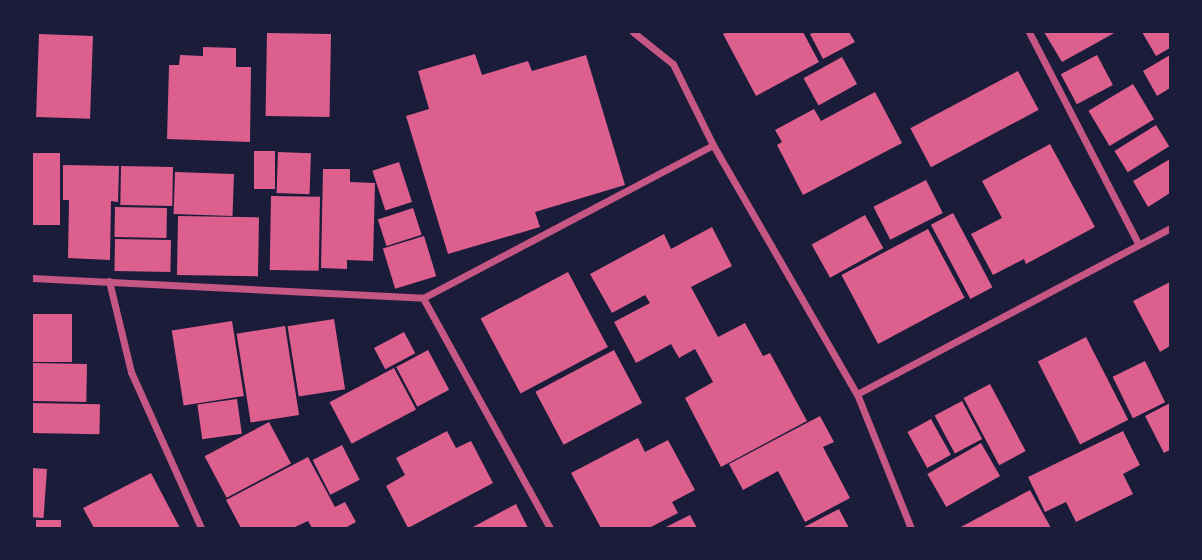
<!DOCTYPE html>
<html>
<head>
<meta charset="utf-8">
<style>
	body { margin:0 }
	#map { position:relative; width:1202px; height:560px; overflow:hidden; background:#1b1b3a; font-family:"Sofia Sans Condensed",sans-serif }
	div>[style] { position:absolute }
	.building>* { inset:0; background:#dd5f8e; transform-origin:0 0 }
	.minor>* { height:7px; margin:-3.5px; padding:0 3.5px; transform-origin:3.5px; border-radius:3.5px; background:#c65784 }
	span { translate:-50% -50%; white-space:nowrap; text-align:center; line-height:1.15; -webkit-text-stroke:5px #1b1b3a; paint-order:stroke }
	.frame { position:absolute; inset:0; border:33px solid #1b1b3a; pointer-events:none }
</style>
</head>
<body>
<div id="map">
	<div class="building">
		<i style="clip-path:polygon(727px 32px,803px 32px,819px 62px,756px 96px,723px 34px)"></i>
		<i style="clip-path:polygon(815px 32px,849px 32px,855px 42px,823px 59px,810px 34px)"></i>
		<i style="clip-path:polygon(1044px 32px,1116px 32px,1062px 62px)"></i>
		<i style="clip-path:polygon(1142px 32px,1170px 32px,1170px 48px,1156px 56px)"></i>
		<i style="left:267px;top:33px;width:64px;height:83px;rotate:1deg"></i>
		<i style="left:39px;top:34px;width:54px;height:83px;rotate:2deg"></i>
		<i style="clip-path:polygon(203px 47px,236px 48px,236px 67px,251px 67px,250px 142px,167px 139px,169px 65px,179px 65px,180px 55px,203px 56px)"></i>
		<i style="clip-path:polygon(475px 54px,482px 75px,528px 61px,532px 71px,586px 55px,625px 185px,535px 212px,540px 227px,448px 254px,406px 116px,429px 109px,418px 71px)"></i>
		<i style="left:1097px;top:55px;width:34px;height:41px;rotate:62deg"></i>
		<i style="clip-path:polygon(1170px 55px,1170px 88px,1157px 96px,1143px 71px)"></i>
		<i style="left:842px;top:57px;width:31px;height:44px;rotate:61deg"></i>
		<i style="left:1018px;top:71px;width:44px;height:122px;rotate:62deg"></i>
		<i style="left:1133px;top:84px;width:41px;height:52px;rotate:59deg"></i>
		<i style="clip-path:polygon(875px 92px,902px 143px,803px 195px,777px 145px,782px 142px,775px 130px,814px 109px,821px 121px)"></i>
		<i style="left:1156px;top:125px;width:25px;height:49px;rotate:58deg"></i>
		<i style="clip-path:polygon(1050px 144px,1095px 227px,1026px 264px,1024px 259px,993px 275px,971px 234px,1002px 218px,982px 181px)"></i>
		<i style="left:254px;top:151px;width:21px;height:38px"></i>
		<i style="left:278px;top:152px;width:33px;height:41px;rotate:2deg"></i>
		<i style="left:32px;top:153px;width:28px;height:72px"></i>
		<i style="clip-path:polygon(1170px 159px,1170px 193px,1148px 207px,1133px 181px)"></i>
		<i style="left:399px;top:162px;width:42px;height:28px;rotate:72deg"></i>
		<i style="clip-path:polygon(63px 165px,119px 166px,118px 202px,111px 201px,110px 260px,68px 258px,69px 200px,63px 200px)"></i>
		<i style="left:121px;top:166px;width:52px;height:39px;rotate:1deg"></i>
		<i style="clip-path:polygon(323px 169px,350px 169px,350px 182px,375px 183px,373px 261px,347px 260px,347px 269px,321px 268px)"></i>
		<i style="left:175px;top:172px;width:59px;height:42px;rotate:2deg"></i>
		<i style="left:926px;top:180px;width:37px;height:59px;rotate:63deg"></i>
		<i style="left:271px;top:196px;width:49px;height:74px;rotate:1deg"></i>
		<i style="left:115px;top:207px;width:52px;height:30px;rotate:1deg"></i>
		<i style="left:413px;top:208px;width:28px;height:37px;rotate:72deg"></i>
		<i style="left:953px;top:213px;width:84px;height:25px;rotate:62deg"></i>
		<i style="left:865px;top:215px;width:38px;height:61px;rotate:61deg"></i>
		<i style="left:178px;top:216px;width:81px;height:59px;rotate:1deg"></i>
		<i style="clip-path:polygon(712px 227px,732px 266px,691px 287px,718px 337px,745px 323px,763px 356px,770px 353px,807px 421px,721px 467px,685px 398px,720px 378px,713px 382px,695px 349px,679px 358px,671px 344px,636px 363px,614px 322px,650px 303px,645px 295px,612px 313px,590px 274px,664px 234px,671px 249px)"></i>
		<i style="left:928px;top:229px;width:78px;height:98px;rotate:62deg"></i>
		<i style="left:424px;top:236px;width:42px;height:43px;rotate:73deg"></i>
		<i style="left:115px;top:239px;width:56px;height:32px;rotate:1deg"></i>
		<i style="left:568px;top:272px;width:85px;height:99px;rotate:62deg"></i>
		<i style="clip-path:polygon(1170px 282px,1170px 346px,1160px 352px,1133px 301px)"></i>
		<i style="left:32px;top:314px;width:40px;height:48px"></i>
		<i style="left:334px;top:319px;width:71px;height:47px;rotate:81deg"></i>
		<i style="left:232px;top:321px;width:76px;height:61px;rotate:81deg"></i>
		<i style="left:285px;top:326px;width:90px;height:49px;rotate:81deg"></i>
		<i style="left:404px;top:332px;width:24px;height:34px;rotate:62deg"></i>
		<i style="left:1086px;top:337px;width:93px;height:54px;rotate:63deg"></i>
		<i style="left:428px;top:350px;width:45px;height:36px;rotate:62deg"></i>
		<i style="left:614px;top:350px;width:60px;height:89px;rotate:62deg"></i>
		<i style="left:1145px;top:361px;width:46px;height:36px;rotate:64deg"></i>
		<i style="left:32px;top:363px;width:55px;height:38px;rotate:1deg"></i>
		<i style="left:394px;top:368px;width:47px;height:73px;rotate:62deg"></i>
		<i style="left:990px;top:384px;width:76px;height:30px;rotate:62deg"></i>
		<i style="left:237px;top:399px;width:35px;height:40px;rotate:82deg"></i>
		<i style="left:962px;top:401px;width:43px;height:31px;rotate:62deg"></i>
		<i style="left:32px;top:403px;width:68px;height:30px;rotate:1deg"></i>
		<i style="clip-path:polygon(1170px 403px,1170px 450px,1164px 453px,1145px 416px)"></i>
		<i style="clip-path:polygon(820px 416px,834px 442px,823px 447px,850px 498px,805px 522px,778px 471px,743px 490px,729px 464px)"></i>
		<i style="left:931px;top:419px;width:41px;height:27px;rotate:61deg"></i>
		<i style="left:269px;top:422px;width:47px;height:73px;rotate:62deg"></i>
		<i style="clip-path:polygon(447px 431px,456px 448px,471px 441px,493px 483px,408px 528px,386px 486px,405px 475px,396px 458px)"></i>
		<i style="clip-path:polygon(1123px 431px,1140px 465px,1123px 474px,1133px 494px,1076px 522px,1066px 502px,1045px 512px,1028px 477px)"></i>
		<i style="clip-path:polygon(638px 438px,645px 452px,668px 440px,695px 490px,672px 502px,678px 513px,649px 528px,601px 528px,571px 473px)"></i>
		<i style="left:981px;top:443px;width:38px;height:62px;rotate:60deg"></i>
		<i style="left:342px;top:445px;width:39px;height:33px;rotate:63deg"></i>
		<i style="clip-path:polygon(308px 457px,335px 507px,345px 502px,356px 522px,345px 528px,312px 528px,308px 521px,293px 528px,241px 528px,226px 500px)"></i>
		<i style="left:32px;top:468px;width:15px;height:49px;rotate:4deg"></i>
		<i style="clip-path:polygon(151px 473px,180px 528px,94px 528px,83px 508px)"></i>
		<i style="clip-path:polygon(1030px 490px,1051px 528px,959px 528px)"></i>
		<i style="clip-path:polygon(516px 504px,528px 528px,471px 528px)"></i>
		<i style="clip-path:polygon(839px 509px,849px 528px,802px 528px)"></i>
		<i style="clip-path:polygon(690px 515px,697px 528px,664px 528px)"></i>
		<i style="left:36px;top:520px;width:25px;height:8px"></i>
	</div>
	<div class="minor">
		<i style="left:633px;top:32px;width:51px;rotate:38.7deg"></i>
		<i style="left:673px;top:64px;width:90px;rotate:63.7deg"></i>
		<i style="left:713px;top:145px;width:288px;rotate:60deg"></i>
		<i style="left:857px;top:394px;width:144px;rotate:68.1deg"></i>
		<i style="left:1029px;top:32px;width:237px;rotate:62.7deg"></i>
		<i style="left:32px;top:278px;width:392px;rotate:2.9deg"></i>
		<i style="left:423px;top:298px;width:328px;rotate:-27.8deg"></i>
		<i style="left:109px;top:281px;width:94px;rotate:76.4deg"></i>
		<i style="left:131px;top:372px;width:171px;rotate:65.8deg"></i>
		<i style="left:423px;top:298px;width:263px;rotate:61.1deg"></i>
		<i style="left:857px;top:394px;width:354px;rotate:-27.9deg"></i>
	</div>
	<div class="frame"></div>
</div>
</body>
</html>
